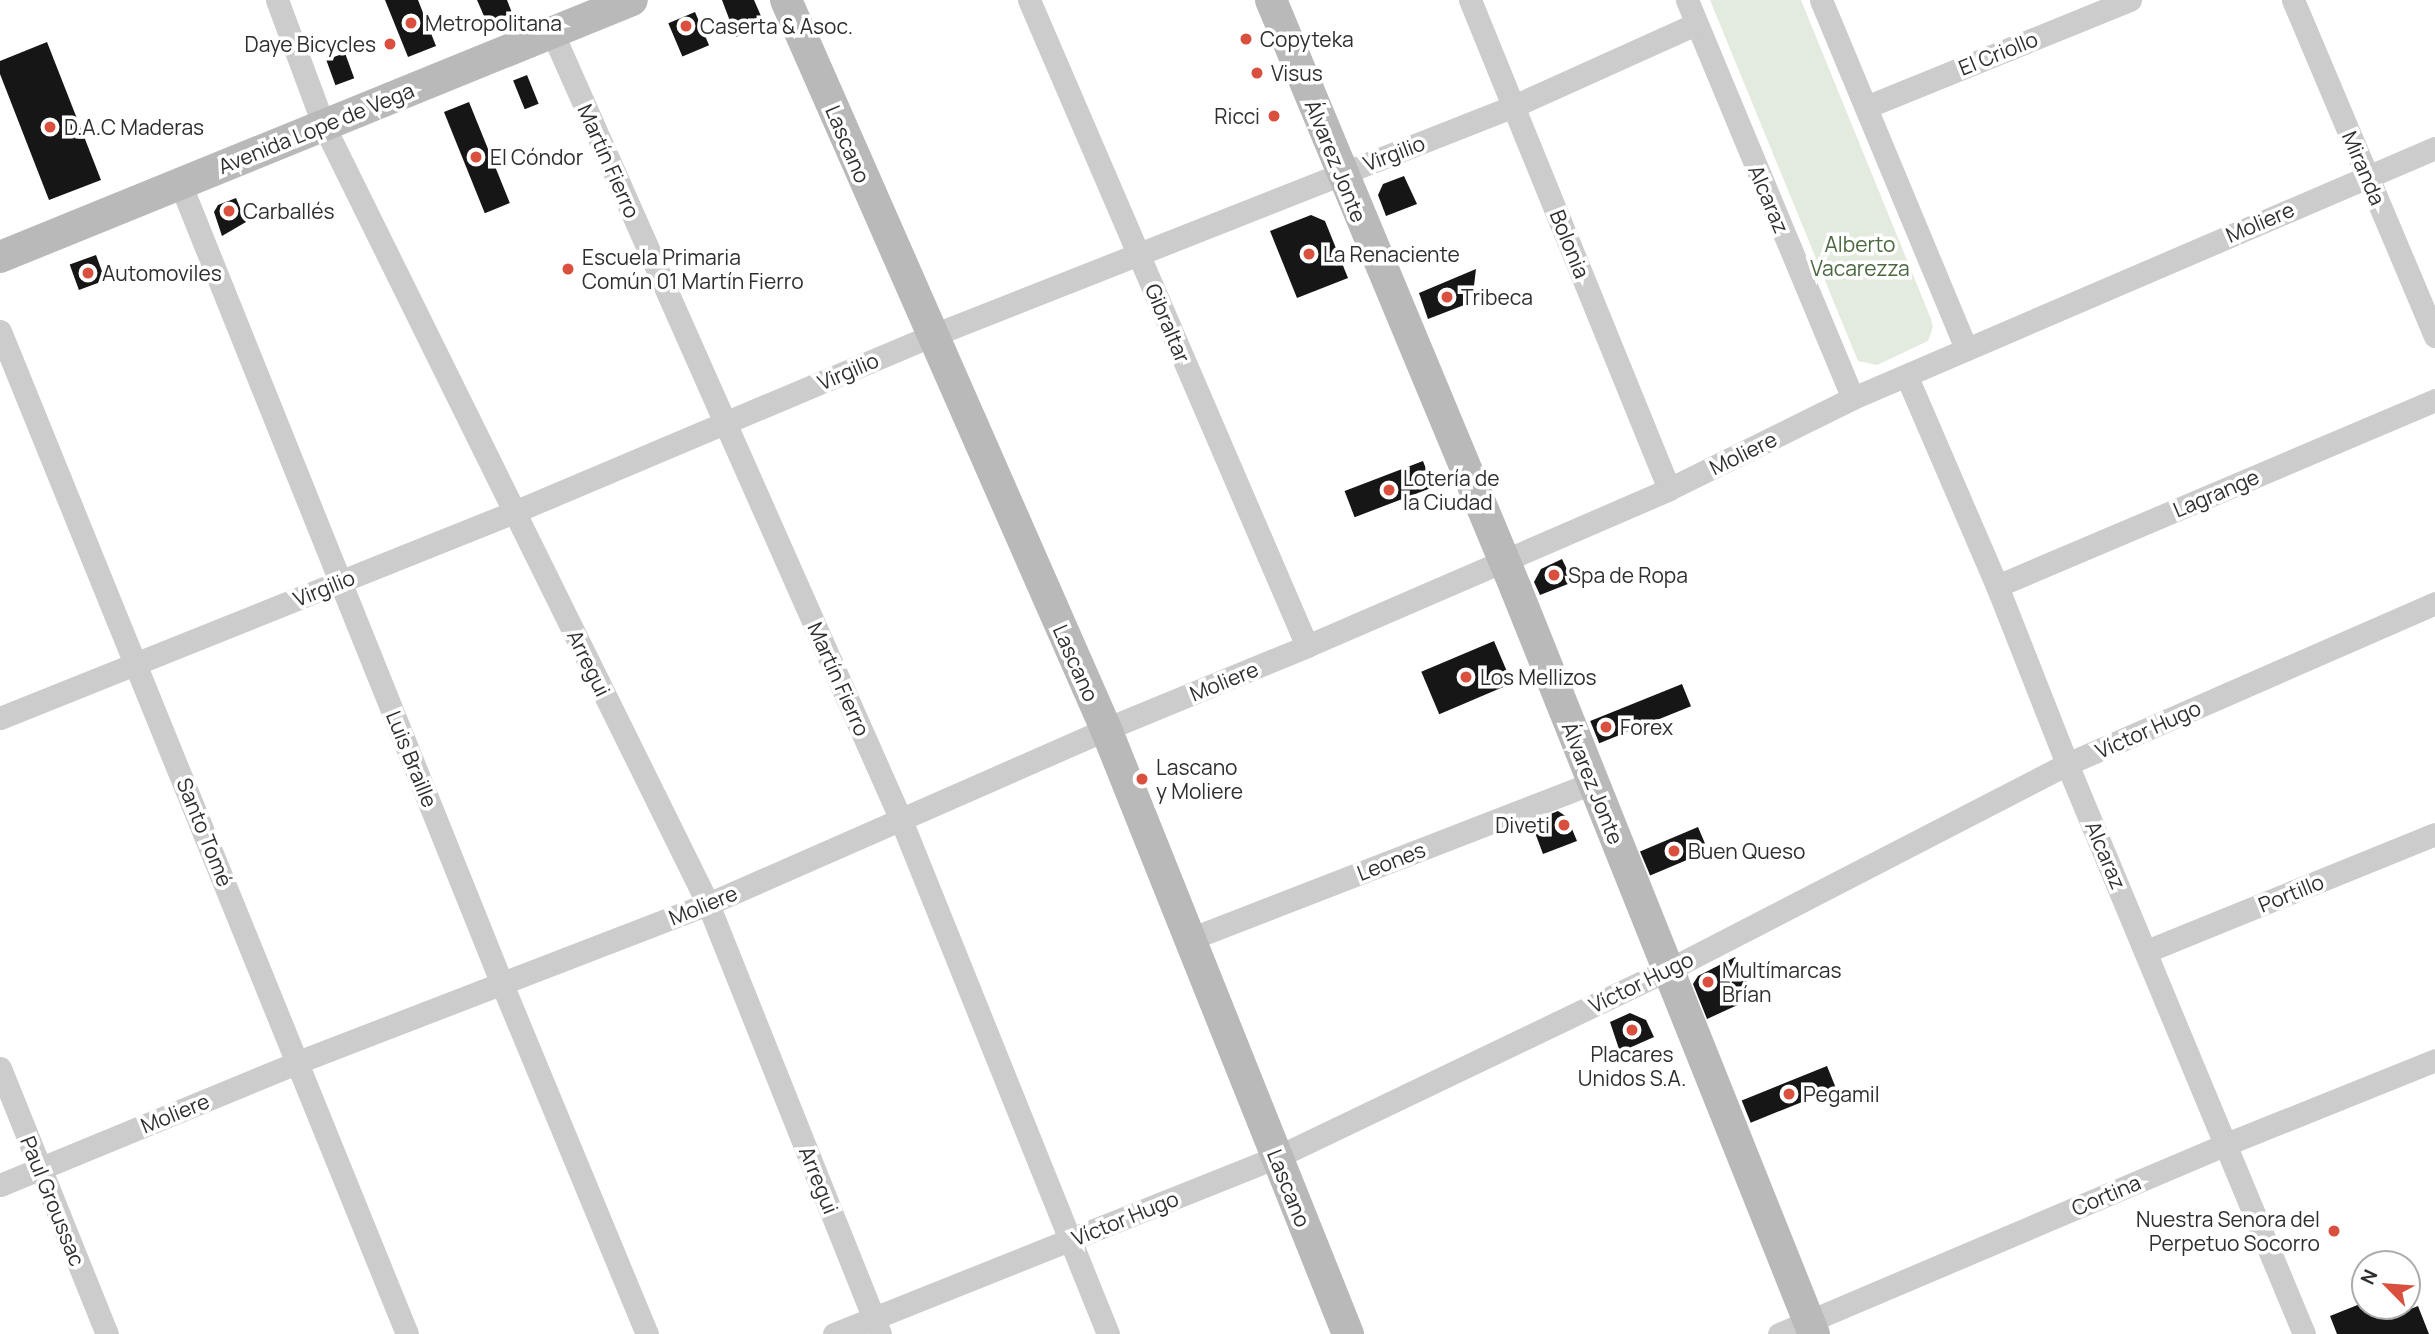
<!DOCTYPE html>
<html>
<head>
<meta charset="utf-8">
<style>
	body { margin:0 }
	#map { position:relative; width:2435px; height:1334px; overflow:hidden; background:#fff; font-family:Manrope,sans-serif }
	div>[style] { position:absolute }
	.green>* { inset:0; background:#e3ebde }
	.building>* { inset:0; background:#161616; transform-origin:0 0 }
	.street>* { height:23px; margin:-11.5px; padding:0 11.5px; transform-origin:11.5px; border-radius:11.5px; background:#ccc }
	.secondary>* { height:32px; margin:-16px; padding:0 16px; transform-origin:16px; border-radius:16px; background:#b9b9b9 }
	.dots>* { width:19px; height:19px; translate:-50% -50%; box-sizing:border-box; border:4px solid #fff; border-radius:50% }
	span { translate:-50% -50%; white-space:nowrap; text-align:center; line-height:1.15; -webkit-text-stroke:7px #fff; paint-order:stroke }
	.poi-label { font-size:21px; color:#2f2f2f }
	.left { translate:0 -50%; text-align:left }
	.right { translate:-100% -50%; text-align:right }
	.street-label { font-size:21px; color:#2f2f2f }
	.park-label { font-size:21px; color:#4b6840 }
	.north { position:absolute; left:2351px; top:1250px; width:70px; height:70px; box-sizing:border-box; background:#fff; border:2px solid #acacac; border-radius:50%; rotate:295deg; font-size:19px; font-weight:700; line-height:28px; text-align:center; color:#2f2f2f }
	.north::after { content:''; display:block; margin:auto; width:24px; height:32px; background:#d9503f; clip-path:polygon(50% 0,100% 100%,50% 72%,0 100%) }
</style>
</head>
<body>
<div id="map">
	<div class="green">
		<i style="clip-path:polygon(1710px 0,1801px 0,1931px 319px,1933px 327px,1928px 341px,1877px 365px,1858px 361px)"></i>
	</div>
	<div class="building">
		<i style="clip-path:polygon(385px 0,418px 0,436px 46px,408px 57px)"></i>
		<i style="clip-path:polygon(477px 0,507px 0,512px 13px,487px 23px)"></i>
		<i style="clip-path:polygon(722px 0,754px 0,764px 23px,736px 37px)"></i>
		<i style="left:695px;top:12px;width:36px;height:29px;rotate:67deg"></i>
		<i style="clip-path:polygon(47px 42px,101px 180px,49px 200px,0 74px,0 61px)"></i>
		<i style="left:345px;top:53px;width:27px;height:20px;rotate:70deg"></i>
		<i style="left:527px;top:75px;width:31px;height:15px;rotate:68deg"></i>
		<i style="left:469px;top:102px;width:109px;height:27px;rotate:68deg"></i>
		<i style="clip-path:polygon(1404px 176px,1417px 204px,1386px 216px,1378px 195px,1383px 184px)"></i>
		<i style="clip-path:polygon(236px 198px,246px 222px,222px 236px,214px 212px,218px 205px)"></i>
		<i style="clip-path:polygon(1311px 215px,1325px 221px,1348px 278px,1297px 298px,1270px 231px)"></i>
		<i style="left:96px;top:255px;width:27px;height:28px;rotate:70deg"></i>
		<i style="clip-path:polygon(1476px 269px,1472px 302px,1428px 319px,1419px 293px)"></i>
		<i style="left:1423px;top:461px;width:28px;height:84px;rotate:69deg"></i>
		<i style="clip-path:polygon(1562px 559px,1573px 582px,1540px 595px,1534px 582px,1541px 569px)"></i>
		<i style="left:1494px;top:641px;width:46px;height:79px;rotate:67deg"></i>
		<i style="left:1682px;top:684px;width:24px;height:99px;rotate:68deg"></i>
		<i style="clip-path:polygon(1558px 811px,1567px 817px,1577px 841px,1543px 854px,1531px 822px)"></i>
		<i style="left:1698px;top:827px;width:26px;height:63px;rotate:67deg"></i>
		<i style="clip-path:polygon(1735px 957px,1755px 997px,1707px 1019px,1693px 984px,1698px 976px)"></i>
		<i style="clip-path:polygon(1630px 1013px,1646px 1020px,1654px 1037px,1620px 1052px,1610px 1022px)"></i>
		<i style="left:1827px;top:1066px;width:24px;height:92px;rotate:68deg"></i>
		<i style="clip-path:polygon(2365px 1302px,2365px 1306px,2406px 1306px,2408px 1310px,2418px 1306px,2429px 1334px,2337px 1334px,2330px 1316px)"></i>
	</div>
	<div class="street">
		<i style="left:277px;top:0;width:132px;rotate:69.6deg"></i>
		<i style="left:323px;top:124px;width:870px;rotate:63.73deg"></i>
		<i style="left:708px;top:904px;width:463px;rotate:68.2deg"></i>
		<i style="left:1029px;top:0;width:703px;rotate:66.72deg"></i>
		<i style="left:1470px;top:0;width:528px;rotate:67.86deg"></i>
		<i style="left:1687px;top:0;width:431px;rotate:67.4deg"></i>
		<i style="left:1821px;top:0;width:378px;rotate:67.4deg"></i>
		<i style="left:2293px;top:0;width:365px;rotate:67.1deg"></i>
		<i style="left:552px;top:32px;width:862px;rotate:66.11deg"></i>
		<i style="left:901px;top:820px;width:554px;rotate:68.06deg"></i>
		<i style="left:1866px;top:107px;width:285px;rotate:-22.1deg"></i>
		<i style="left:180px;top:183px;width:863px;rotate:68.1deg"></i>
		<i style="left:502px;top:984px;width:379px;rotate:67.5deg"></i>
		<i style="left:0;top:331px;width:1082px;rotate:67.91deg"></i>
		<i style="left:1907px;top:377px;width:228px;rotate:66.7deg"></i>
		<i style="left:1997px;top:586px;width:191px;rotate:68.5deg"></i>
		<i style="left:2067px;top:764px;width:617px;rotate:67.42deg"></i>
		<i style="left:1997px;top:586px;width:476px;rotate:-23deg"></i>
		<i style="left:0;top:718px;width:554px;rotate:-21.84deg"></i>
		<i style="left:514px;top:512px;width:453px;rotate:-22.9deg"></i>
		<i style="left:931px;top:336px;width:627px;rotate:-21.53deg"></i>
		<i style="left:1514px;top:106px;width:200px;rotate:-24.3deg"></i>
		<i style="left:1190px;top:939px;width:431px;rotate:-21.2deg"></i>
		<i style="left:2147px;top:951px;width:311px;rotate:-22.1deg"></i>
		<i style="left:0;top:1068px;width:287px;rotate:68.1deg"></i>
		<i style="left:0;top:1185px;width:322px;rotate:-22.4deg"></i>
		<i style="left:298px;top:1062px;width:439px;rotate:-21.1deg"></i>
		<i style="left:708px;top:904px;width:435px;rotate:-23.7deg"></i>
		<i style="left:1106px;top:729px;width:217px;rotate:-22.4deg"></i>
		<i style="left:1307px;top:646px;width:395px;rotate:-23.4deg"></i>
		<i style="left:1669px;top:489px;width:205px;rotate:-26.3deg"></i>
		<i style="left:1853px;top:398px;width:633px;rotate:-23.25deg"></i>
		<i style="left:834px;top:1334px;width:477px;rotate:-21.8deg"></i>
		<i style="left:1277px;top:1157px;width:433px;rotate:-25.6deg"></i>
		<i style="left:1668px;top:970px;width:449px;rotate:-27.3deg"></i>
		<i style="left:2067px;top:764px;width:402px;rotate:-23.6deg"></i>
		<i style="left:1779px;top:1334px;width:483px;rotate:-23deg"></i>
		<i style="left:2224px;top:1145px;width:227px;rotate:-21.9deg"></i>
	</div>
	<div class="secondary">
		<i style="left:786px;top:0;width:796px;rotate:66.3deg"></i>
		<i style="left:1106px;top:729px;width:652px;rotate:68.2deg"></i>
		<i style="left:1271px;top:0;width:638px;rotate:67.41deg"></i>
		<i style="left:1516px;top:589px;width:802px;rotate:68.2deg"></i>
		<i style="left:0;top:257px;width:682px;rotate:-22.13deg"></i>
	</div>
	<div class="dots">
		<i style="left:411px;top:23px;background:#d9503f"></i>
		<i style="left:686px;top:26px;background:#d9503f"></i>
		<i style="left:1246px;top:39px;background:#d9503f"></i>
		<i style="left:390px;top:44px;background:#d9503f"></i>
		<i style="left:1257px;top:73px;background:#d9503f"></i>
		<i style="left:1274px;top:116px;background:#d9503f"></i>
		<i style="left:50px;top:127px;background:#d9503f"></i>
		<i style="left:476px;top:157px;background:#d9503f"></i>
		<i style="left:229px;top:211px;background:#d9503f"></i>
		<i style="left:1309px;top:254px;background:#d9503f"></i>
		<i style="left:568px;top:269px;background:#d9503f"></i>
		<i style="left:88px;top:273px;background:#d9503f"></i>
		<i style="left:1447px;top:297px;background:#d9503f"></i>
		<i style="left:1389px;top:490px;background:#d9503f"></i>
		<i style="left:1554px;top:575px;background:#d9503f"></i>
		<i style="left:1466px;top:677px;background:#d9503f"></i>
		<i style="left:1606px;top:727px;background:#d9503f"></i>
		<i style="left:1142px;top:779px;background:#d9503f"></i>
		<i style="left:1564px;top:825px;background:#d9503f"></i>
		<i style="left:1674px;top:851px;background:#d9503f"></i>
		<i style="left:1708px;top:982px;background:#d9503f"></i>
		<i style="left:1632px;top:1030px;background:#d9503f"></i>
		<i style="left:1789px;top:1094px;background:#d9503f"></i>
		<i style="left:2334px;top:1231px;background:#d9503f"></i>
	</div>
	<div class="poi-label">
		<span class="left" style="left:425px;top:23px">Metropolitana</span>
		<span class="left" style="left:700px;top:26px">Caserta &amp; Asoc.</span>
		<span class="left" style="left:1260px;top:39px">Copyteka</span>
		<span class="right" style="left:376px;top:44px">Daye Bicycles</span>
		<span class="left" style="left:1271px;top:73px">Visus</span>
		<span class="right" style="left:1260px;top:116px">Ricci</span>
		<span class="left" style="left:64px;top:127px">D.A.C Maderas</span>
		<span class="left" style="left:490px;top:157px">El Cóndor</span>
		<span class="left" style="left:243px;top:211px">Carballés</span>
		<span class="left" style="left:1323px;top:254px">La Renaciente</span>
		<span class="left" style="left:582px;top:269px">Escuela Primaria<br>Común 01 Martín Fierro</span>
		<span class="left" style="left:102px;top:273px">Automoviles</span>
		<span class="left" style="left:1461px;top:297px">Tribeca</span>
		<span class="left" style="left:1403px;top:490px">Lotería de<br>la Ciudad</span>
		<span class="left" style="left:1568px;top:575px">Spa de Ropa</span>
		<span class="left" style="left:1480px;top:677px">Los Mellizos</span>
		<span class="left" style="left:1620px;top:727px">Forex</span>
		<span class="left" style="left:1156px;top:779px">Lascano<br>y Moliere</span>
		<span class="right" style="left:1550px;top:825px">Diveti</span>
		<span class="left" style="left:1688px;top:851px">Buen Queso</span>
		<span class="left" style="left:1722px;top:982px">Multímarcas<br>Brían</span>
		<span style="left:1632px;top:1066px">Placares<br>Unidos S.A.</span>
		<span class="left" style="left:1803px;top:1094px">Pegamil</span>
		<span class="right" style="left:2320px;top:1231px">Nuestra Senora del<br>Perpetuo Socorro</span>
	</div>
	<div class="street-label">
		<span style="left:1998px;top:53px;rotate:-22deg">El Criollo</span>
		<span style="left:316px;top:128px;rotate:-22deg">Avenida Lope de Vega</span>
		<span style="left:848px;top:144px;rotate:67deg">Lascano</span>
		<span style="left:1394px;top:153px;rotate:-21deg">Virgilio</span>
		<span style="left:609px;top:161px;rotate:66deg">Martín Fierro</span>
		<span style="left:1336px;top:161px;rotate:68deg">Álvarez Jonte</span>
		<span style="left:2364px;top:168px;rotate:67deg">Miranda</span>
		<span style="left:1769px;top:199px;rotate:67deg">Alcaraz</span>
		<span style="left:2260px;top:222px;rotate:-23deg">Moliere</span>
		<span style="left:1570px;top:244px;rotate:68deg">Bolonia</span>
		<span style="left:1168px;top:323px;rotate:67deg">Gibraltar</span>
		<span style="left:848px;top:371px;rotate:-23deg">Virgilio</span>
		<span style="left:1743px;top:453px;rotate:-26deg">Moliere</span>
		<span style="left:2216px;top:493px;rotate:-23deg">Lagrange</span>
		<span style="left:324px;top:588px;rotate:-22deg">Virgilio</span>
		<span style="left:589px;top:663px;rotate:64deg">Arregui</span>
		<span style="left:1076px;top:663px;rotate:66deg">Lascano</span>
		<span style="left:839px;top:679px;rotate:66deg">Martín Fierro</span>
		<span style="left:1224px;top:681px;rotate:-22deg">Moliere</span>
		<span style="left:2148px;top:729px;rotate:-24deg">Víctor Hugo</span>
		<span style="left:412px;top:759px;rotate:68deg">Luis Braille</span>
		<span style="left:1593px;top:783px;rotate:68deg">Álvarez Jonte</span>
		<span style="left:205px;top:832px;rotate:68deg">Santo Tomé</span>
		<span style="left:2106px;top:855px;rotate:67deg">Alcaraz</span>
		<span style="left:1391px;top:861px;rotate:-21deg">Leones</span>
		<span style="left:2291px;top:893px;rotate:-22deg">Portillo</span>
		<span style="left:703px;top:905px;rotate:-22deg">Moliere</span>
		<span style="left:1641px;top:982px;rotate:-26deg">Víctor Hugo</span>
		<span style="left:175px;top:1113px;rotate:-22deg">Moliere</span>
		<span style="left:819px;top:1180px;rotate:68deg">Arregui</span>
		<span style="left:1289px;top:1188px;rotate:68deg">Lascano</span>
		<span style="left:2106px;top:1195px;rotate:-23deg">Cortina</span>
		<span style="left:53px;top:1201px;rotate:68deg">Paul Groussac</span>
		<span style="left:1125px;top:1218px;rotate:-22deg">Víctor Hugo</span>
	</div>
	<div class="park-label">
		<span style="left:1860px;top:256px">Alberto<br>Vacarezza</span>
	</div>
	<div class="north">N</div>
</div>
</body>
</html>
